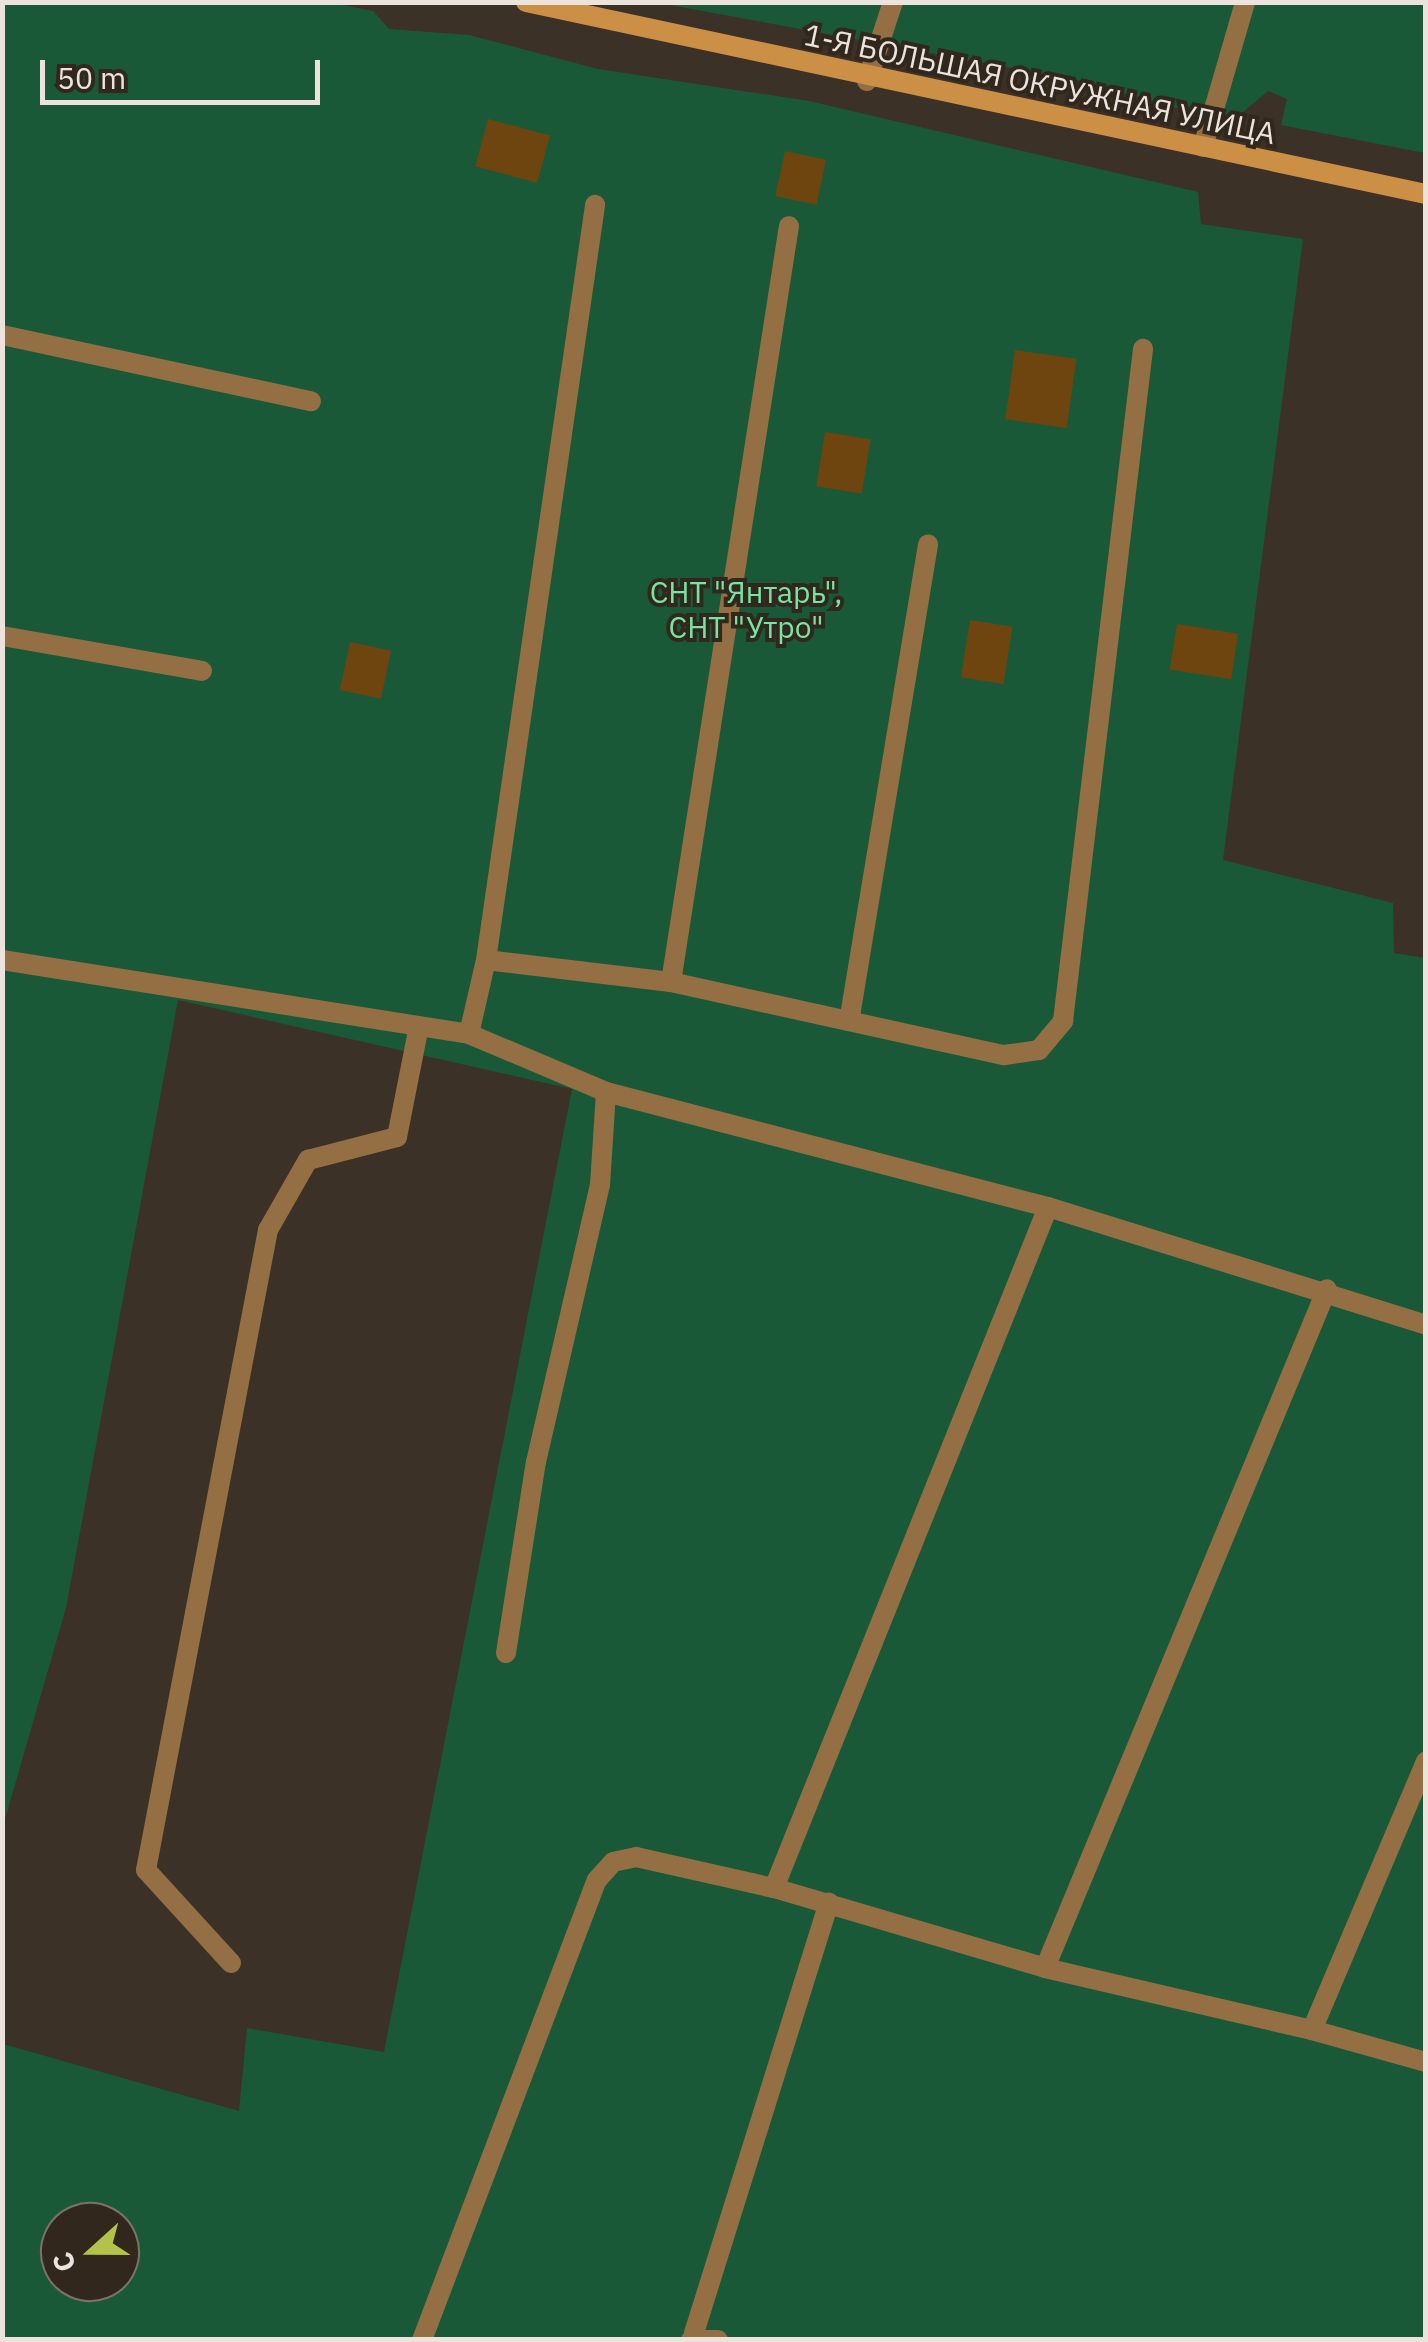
<!DOCTYPE html>
<html>
<head>
<meta charset="utf-8">
<style>
	body { margin:0 }
	#map { position:relative; width:1428px; height:2342px; overflow:hidden; background:#3c3126; font-family:"IBM Plex Sans",sans-serif }
	div>[style] { position:absolute }
	.green>* { inset:0; background:#1a5937 }
	.building>* { inset:0; background:#6f450f; transform-origin:0 0 }
	.lane>* { height:20px; margin:-10px; padding:0 10px; transform-origin:10px; border-radius:10px; background:#946f44 }
	.street>* { height:20px; margin:-10px; padding:0 10px; transform-origin:10px; border-radius:10px; background:#946f44 }
	.secondary>* { height:20px; margin:-10px; padding:0 10px; transform-origin:10px; border-radius:10px; background:#cb8f46 }
	span { translate:-50% -50%; white-space:nowrap; text-align:center; line-height:1.15; -webkit-text-stroke:8px #31271c; paint-order:stroke }
	.street-label { font-size:30px; color:#ebe3dc }
	.park-label { font-size:30px; color:#76e5a3 }
	.frame { position:absolute; inset:0; border:5px solid #ebe3dc; pointer-events:none }
	.north { position:absolute; left:40px; top:2202px; width:100px; height:100px; box-sizing:border-box; background:#31271c; border:2px solid #7b7269; border-radius:50%; rotate:249deg; font-size:28px; font-weight:700; line-height:40px; text-align:center; color:#ebe3dc }
	.north::after { content:''; display:block; margin:auto; width:35px; height:45px; background:#b3c24b; clip-path:polygon(50% 0,100% 100%,50% 72%,0 100%) }
	.scale { position:absolute; left:40px; top:60px; width:280px; height:45px; box-sizing:border-box; border:5px solid #ebe3dc; border-top:0; padding-left:12px; font-size:30px; line-height:35px; white-space:nowrap; color:#ebe3dc; -webkit-text-stroke:8px #31271c; paint-order:stroke }
</style>
</head>
<body>
<div id="map">
	<div class="green">
		<i style="clip-path:polygon(evenodd,3px 3px,333px 3px,373px 11px,389px 29px,469px 35px,598px 69px,809px 101px,1198px 192px,1201px 224px,1303px 239px,1223px 860px,1393px 903px,1394px 953px,1425px 958px,1425px 2339px,3px 2339px,3px 2044px,239px 2111px,247px 2028px,384px 2052px,572px 1089px,178px 1000px,66px 1608px,3px 1826px,3px 3px,60px 2222px,120px 2222px,120px 2282px,60px 2282px,60px 2222px)"></i>
		<i style="clip-path:polygon(659px 3px,1425px 3px,1425px 153px,1281px 125px,1287px 99px,1268px 91px,1230px 123px,1078px 80px)"></i>
	</div>
	<div class="building">
		<i style="left:488px;top:119px;width:64px;height:49px;rotate:15deg"></i>
		<i style="left:785px;top:151px;width:42px;height:46px;rotate:12deg"></i>
		<i style="left:1015px;top:350px;width:62px;height:70px;rotate:8deg"></i>
		<i style="left:825px;top:432px;width:46px;height:55px;rotate:9deg"></i>
		<i style="left:970px;top:620px;width:43px;height:58px;rotate:9deg"></i>
		<i style="left:1177px;top:624px;width:62px;height:46px;rotate:9deg"></i>
		<i style="left:350px;top:642px;width:42px;height:49px;rotate:12deg"></i>
	</div>
	<div class="lane">
		<i style="left:867px;top:81px;width:83px;rotate:-71.8deg"></i>
		<i style="left:1203px;top:147px;width:151px;rotate:-73.8deg"></i>
		<i style="left:231px;top:1963px;width:126px;rotate:-132.4deg"></i>
		<i style="left:146px;top:1870px;width:652px;rotate:-79.21deg"></i>
		<i style="left:268px;top:1230px;width:81px;rotate:-60.3deg"></i>
		<i style="left:308px;top:1160px;width:92px;rotate:-14.5deg"></i>
		<i style="left:397px;top:1137px;width:113px;rotate:-78.8deg"></i>
	</div>
	<div class="street">
		<i style="left:2px;top:335px;width:316px;rotate:12.1deg"></i>
		<i style="left:2px;top:636px;width:203px;rotate:9.9deg"></i>
		<i style="left:2px;top:960px;width:473px;rotate:9deg"></i>
		<i style="left:469px;top:1034px;width:149px;rotate:22.9deg"></i>
		<i style="left:606px;top:1092px;width:457px;rotate:14.6deg"></i>
		<i style="left:1048px;top:1207px;width:396px;rotate:17.3deg"></i>
		<i style="left:486px;top:960px;width:763px;rotate:-81.78deg"></i>
		<i style="left:671px;top:982px;width:765px;rotate:-81.13deg"></i>
		<i style="left:850px;top:1016px;width:478px;rotate:-80.6deg"></i>
		<i style="left:469px;top:1034px;width:76px;rotate:-77.1deg"></i>
		<i style="left:486px;top:960px;width:186px;rotate:6.8deg"></i>
		<i style="left:671px;top:982px;width:341px;rotate:12.4deg"></i>
		<i style="left:1004px;top:1055px;width:35px;rotate:-8deg"></i>
		<i style="left:1039px;top:1050px;width:38px;rotate:-50deg"></i>
		<i style="left:1063px;top:1021px;width:677px;rotate:-83.21deg"></i>
		<i style="left:506px;top:1653px;width:193px;rotate:-81.1deg"></i>
		<i style="left:536px;top:1462px;width:284px;rotate:-77deg"></i>
		<i style="left:600px;top:1185px;width:93px;rotate:-86.3deg"></i>
		<i style="left:774px;top:1888px;width:734px;rotate:-68.08deg"></i>
		<i style="left:1045px;top:1968px;width:735px;rotate:-67.45deg"></i>
		<i style="left:1312px;top:2030px;width:118px;rotate:15.7deg"></i>
		<i style="left:694px;top:2333px;width:451px;rotate:-72.6deg"></i>
		<i style="left:422px;top:2340px;width:492px;rotate:-69.2deg"></i>
		<i style="left:597px;top:1880px;width:24px;rotate:-48deg"></i>
		<i style="left:613px;top:1862px;width:24px;rotate:-12deg"></i>
		<i style="left:636px;top:1857px;width:141px;rotate:12.7deg"></i>
		<i style="left:774px;top:1888px;width:283px;rotate:16.4deg"></i>
		<i style="left:1045px;top:1968px;width:274px;rotate:13.1deg"></i>
		<i style="left:1312px;top:2030px;width:292px;rotate:-67deg"></i>
		<i style="left:691px;top:2340px;width:27px"></i>
	</div>
	<div class="secondary">
		<i style="left:526px;top:2px;width:920px;rotate:12.04deg"></i>
	</div>
	<div class="street-label">
		<span style="left:1040px;top:84px;rotate:12deg">1-Я БОЛЬШАЯ ОКРУЖНАЯ УЛИЦА</span>
	</div>
	<div class="park-label">
		<span style="left:746px;top:609px">СНТ "Янтарь",<br>СНТ "Утро"</span>
	</div>
	<div class="frame"></div>
	<div class="north">С</div>
	<div class="scale">50 m</div>
</div>
</body>
</html>
